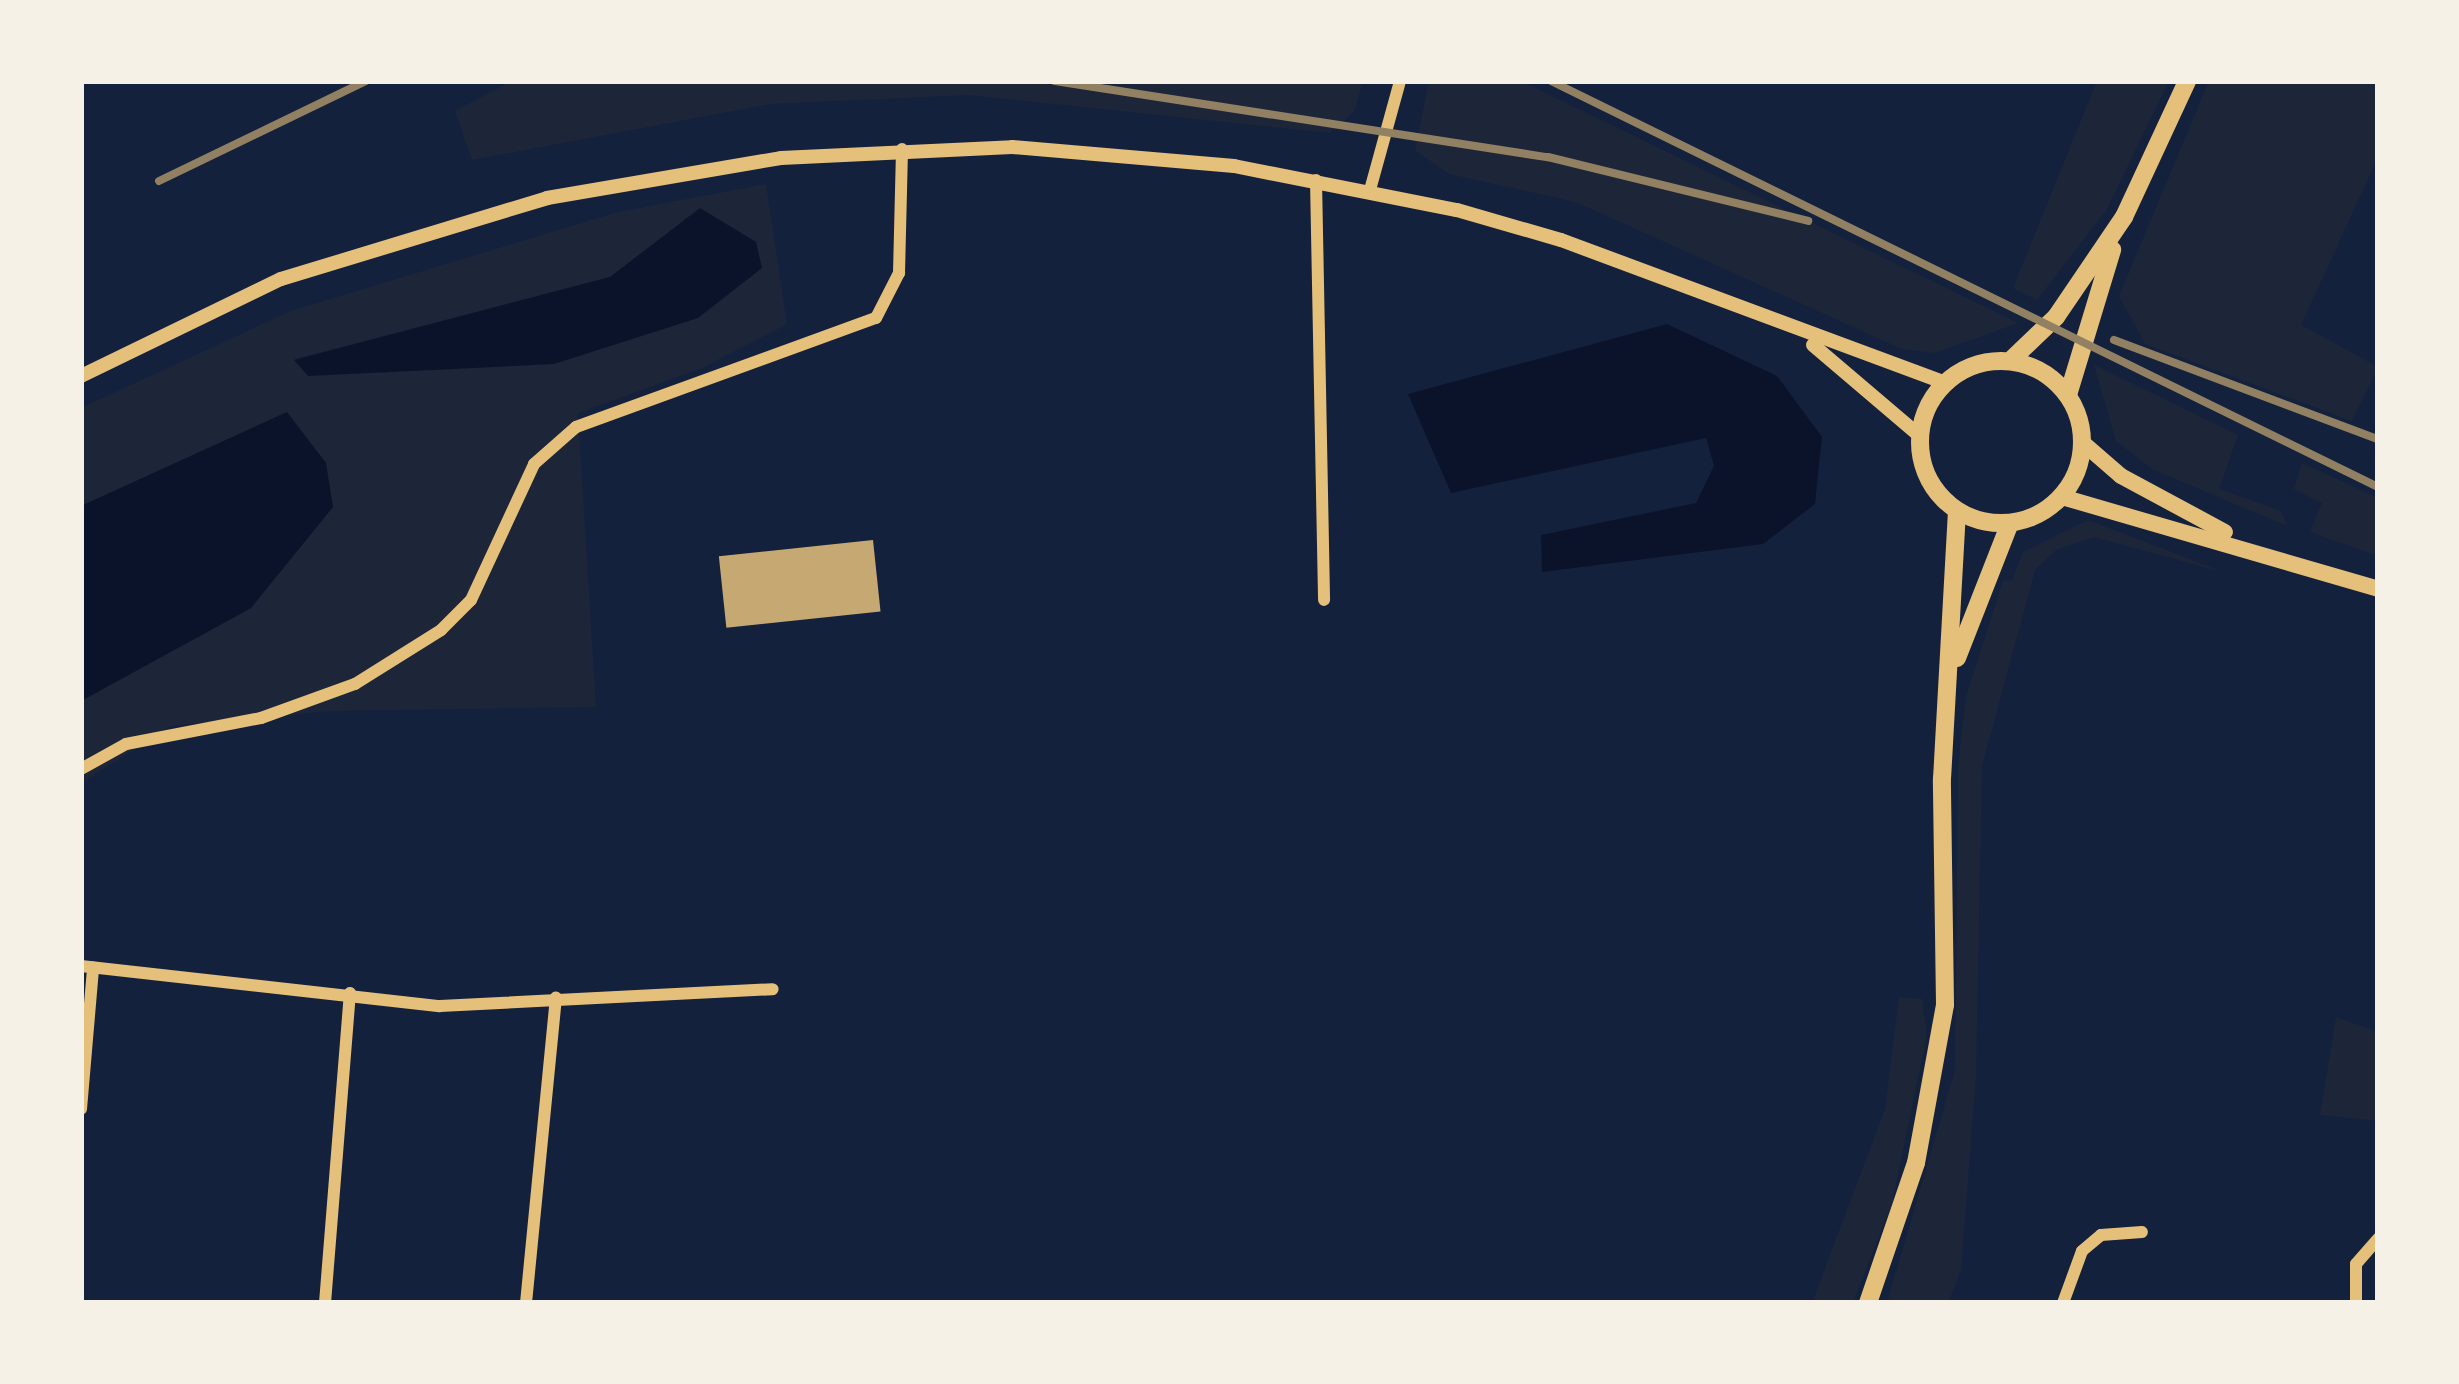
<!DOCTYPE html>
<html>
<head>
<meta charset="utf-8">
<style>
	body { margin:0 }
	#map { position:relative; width:2459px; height:1384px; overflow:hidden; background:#14213d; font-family:"Source Sans 3",sans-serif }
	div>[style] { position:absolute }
	.green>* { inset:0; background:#1d2539 }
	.water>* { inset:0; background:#0b132b }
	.building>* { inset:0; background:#c6a872; transform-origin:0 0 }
	.minor>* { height:12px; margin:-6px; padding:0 6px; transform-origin:6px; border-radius:6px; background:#e5c07b }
	.tertiary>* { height:14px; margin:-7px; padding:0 7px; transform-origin:7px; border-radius:7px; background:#e5c07b }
	.secondary>* { height:16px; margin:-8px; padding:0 8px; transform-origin:8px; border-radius:8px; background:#e5c07b }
	.primary>* { height:18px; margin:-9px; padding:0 9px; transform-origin:9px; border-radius:9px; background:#e5c07b }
	.primary>.ring { margin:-9px; padding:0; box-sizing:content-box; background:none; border:18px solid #e5c07b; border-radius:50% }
	.rail>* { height:8px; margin:-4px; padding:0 4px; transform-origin:4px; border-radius:4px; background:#918062 }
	span { translate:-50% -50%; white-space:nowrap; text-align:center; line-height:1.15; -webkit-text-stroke:12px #f6f1e7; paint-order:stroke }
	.frame { position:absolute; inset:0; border:84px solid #f6f1e7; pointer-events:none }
</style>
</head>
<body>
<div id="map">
	<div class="green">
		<i style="clip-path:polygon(512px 81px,1363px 81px,1354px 112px,1330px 133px,969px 95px,770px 104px,472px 160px,455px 111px)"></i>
		<i style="clip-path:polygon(1429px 81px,1521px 81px,2018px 323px,1935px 353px,1902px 349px,1576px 202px,1449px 174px,1415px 150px)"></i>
		<i style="clip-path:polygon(2097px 81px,2169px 81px,2107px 209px,2037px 300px,2013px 288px)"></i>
		<i style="clip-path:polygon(2209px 81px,2378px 81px,2378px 157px,2301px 325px,2378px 367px,2352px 421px,2145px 344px,2119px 296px)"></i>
		<i style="clip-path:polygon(evenodd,766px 184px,787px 324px,702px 368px,578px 413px,596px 707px,331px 711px,171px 726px,81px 783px,81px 701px,251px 608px,286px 413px,81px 506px,81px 408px,291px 311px,618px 212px,766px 184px,610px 277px,309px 376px,295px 359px,610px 277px)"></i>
		<i style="clip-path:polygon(2094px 365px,2238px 435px,2219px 489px,2281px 511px,2287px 526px,2152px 469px,2116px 441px)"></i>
		<i style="clip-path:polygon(2302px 463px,2378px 498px,2378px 556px,2310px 532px,2322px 503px,2294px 489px)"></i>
		<i style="clip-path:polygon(2088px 520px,2226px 573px,2094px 537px,2056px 550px,2035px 570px,1982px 766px,1976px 1077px,1961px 1270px,1948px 1303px,1887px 1303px,1955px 1070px,1958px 766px,1966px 697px,2003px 581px,2012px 580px,2023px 552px)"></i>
		<i style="clip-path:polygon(1899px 997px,1922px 999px,1927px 1035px,1892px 1203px,1853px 1303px,1812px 1303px,1885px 1109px)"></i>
		<i style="clip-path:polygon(2336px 1017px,2378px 1032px,2378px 1121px,2320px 1115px)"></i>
	</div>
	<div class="water">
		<i style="clip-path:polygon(700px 208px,756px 242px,762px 268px,698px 318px,554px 364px,308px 376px,294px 360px,610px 277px)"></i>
		<i style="clip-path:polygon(1667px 324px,1777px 376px,1822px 437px,1815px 504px,1763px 544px,1542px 572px,1541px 535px,1696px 503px,1714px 466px,1706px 438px,1451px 493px,1408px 394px)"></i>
		<i style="clip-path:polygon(287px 412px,326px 463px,333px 507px,251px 608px,81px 701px,81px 506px)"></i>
	</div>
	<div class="building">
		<i style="left:873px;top:540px;width:72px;height:155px;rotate:84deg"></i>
	</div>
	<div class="minor">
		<i style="left:1316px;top:180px;width:420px;rotate:88.9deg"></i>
		<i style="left:1370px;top:190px;width:113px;rotate:-74.6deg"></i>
		<i style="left:81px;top:769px;width:51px;rotate:-29.1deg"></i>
		<i style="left:126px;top:744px;width:137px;rotate:-10.9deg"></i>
		<i style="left:261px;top:718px;width:100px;rotate:-19.9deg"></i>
		<i style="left:355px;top:684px;width:102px;rotate:-32.1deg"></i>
		<i style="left:441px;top:630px;width:42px;rotate:-45deg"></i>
		<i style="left:471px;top:600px;width:150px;rotate:-65.1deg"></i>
		<i style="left:534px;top:464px;width:56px;rotate:-41.4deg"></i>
		<i style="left:576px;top:427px;width:319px;rotate:-20deg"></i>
		<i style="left:876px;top:318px;width:51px;rotate:-62.9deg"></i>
		<i style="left:899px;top:273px;width:124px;rotate:-88.6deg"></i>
		<i style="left:81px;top:966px;width:361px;rotate:6.4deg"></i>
		<i style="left:440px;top:1006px;width:333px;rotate:-2.9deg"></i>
		<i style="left:81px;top:1109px;width:142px;rotate:-85.1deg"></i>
		<i style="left:325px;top:1303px;width:311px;rotate:-85.4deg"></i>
		<i style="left:526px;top:1303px;width:307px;rotate:-84.4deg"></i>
		<i style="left:2063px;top:1303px;width:55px;rotate:-69.9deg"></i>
		<i style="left:2082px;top:1251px;width:25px;rotate:-40deg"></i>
		<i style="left:2101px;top:1235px;width:41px;rotate:-4.2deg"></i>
		<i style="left:2356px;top:1303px;width:39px;rotate:-90deg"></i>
		<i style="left:2356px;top:1264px;width:33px;rotate:-49deg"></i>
	</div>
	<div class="tertiary">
		<i style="left:1813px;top:345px;width:140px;rotate:40.4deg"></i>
		<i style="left:81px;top:376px;width:222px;rotate:-25.9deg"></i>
		<i style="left:281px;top:279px;width:278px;rotate:-16.9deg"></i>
		<i style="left:547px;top:198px;width:237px;rotate:-9.7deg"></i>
		<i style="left:781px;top:158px;width:231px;rotate:-2.7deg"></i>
		<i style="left:1012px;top:147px;width:223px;rotate:4.9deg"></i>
		<i style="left:1234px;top:166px;width:227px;rotate:11.2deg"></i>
		<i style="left:1457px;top:210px;width:108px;rotate:16.1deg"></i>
		<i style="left:1561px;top:240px;width:410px;rotate:20.4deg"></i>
	</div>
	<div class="secondary">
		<i style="left:2083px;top:443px;width:50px;rotate:41deg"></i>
		<i style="left:2121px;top:476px;width:118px;rotate:28.3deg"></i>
		<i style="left:2062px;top:497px;width:329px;rotate:16.2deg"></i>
	</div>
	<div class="primary">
		<i class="ring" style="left:1920px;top:361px;width:144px;height:144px"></i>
		<i style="left:2010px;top:361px;width:64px;rotate:-43.7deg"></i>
		<i style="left:2056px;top:317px;width:121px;rotate:-55.8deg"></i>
		<i style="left:2124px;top:217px;width:150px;rotate:-65.1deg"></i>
		<i style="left:2068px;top:395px;width:152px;rotate:-73.1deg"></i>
		<i style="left:1957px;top:658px;width:145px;rotate:-68.6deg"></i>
		<i style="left:1868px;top:1303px;width:148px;rotate:-71.1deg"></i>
		<i style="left:1916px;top:1163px;width:161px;rotate:-79.6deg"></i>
		<i style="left:1945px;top:1005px;width:226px;rotate:-90.8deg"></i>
		<i style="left:1942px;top:779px;width:268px;rotate:-86.8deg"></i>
	</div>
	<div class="rail">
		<i style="left:1055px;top:81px;width:499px;rotate:8.8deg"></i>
		<i style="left:1548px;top:157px;width:268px;rotate:13.8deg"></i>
		<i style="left:1551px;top:81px;width:921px;rotate:26.15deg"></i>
		<i style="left:159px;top:181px;width:230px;rotate:-25.8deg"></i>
		<i style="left:2114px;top:340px;width:282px;rotate:20.6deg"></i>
	</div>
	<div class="frame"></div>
</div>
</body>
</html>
